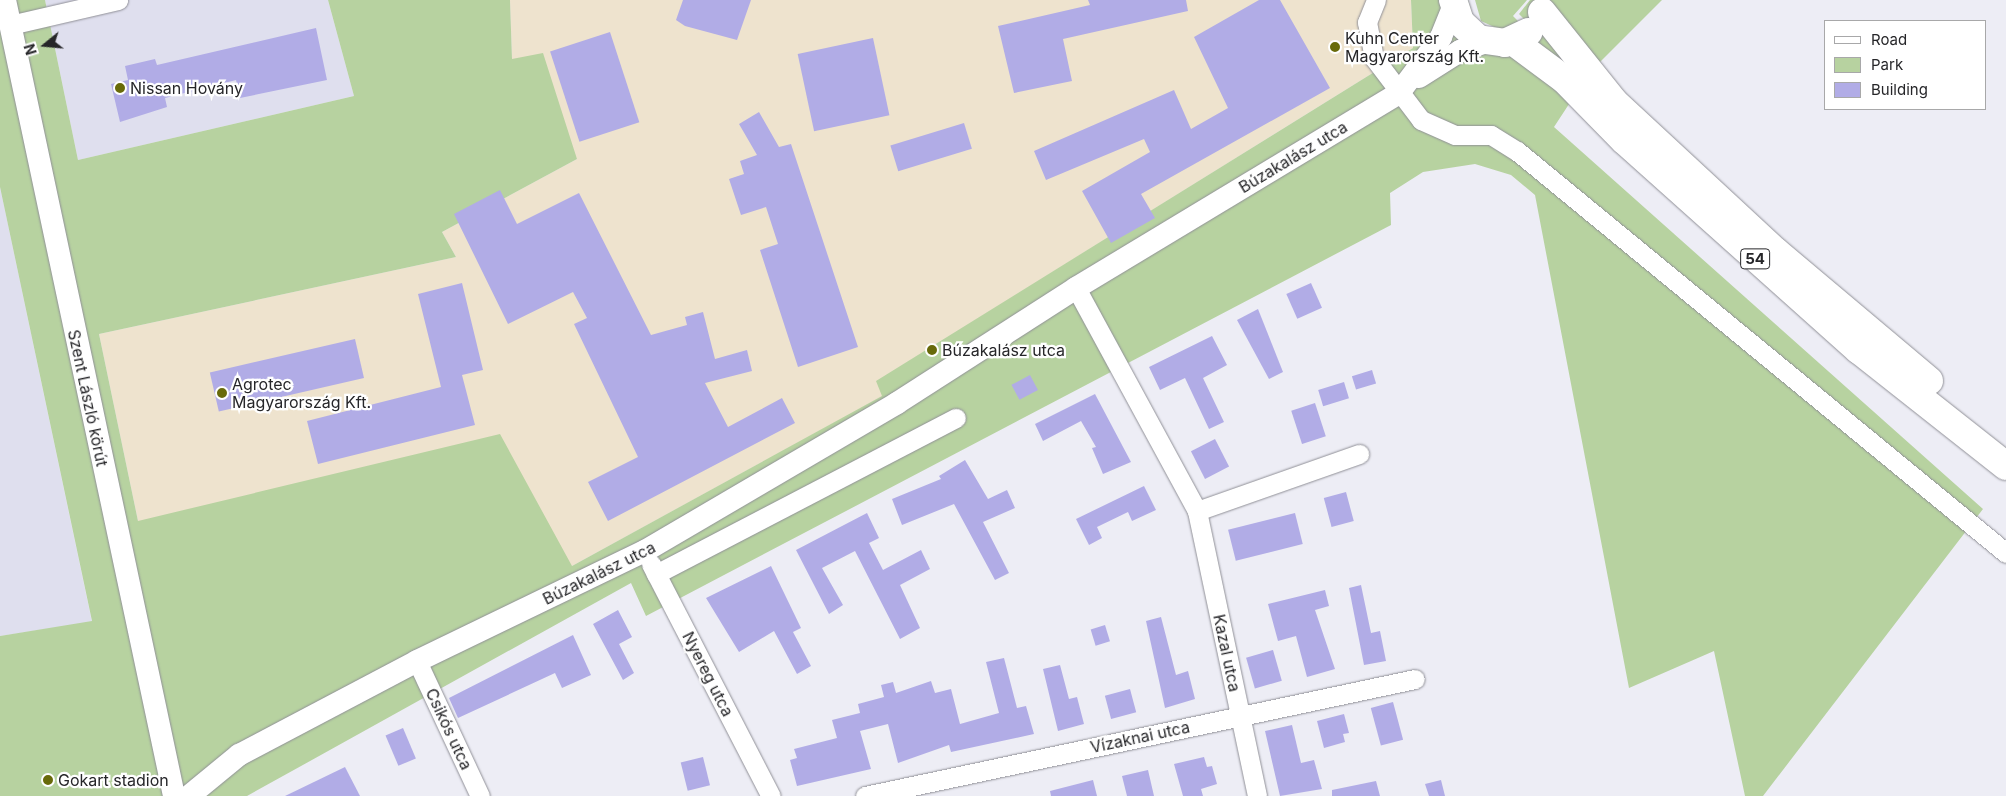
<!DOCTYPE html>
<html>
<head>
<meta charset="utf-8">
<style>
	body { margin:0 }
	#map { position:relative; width:2006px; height:796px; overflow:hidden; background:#ededf5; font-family:Inter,sans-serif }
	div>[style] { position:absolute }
	.built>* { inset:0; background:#dfdfee }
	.industrial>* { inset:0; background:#eee3ce }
	.green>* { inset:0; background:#b7d2a0 }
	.building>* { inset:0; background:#b1ace6; transform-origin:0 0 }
	.roads { filter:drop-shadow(0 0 1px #909097) drop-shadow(0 0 1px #909097) }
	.minor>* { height:19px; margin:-9.5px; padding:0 9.5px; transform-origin:9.5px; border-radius:9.5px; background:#fff }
	.tertiary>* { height:22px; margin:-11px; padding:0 11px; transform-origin:11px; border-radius:11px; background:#fff }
	.primary>* { height:28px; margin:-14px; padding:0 14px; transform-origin:14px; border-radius:14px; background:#fff }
	.dots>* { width:14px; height:14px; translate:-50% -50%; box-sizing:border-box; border:2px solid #fff; border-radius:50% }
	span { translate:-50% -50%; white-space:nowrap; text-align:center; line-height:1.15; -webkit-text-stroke:4.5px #fff; paint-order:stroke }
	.shield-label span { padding:1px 4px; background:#fff; border:1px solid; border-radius:4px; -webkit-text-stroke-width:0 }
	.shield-label { font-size:15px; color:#262629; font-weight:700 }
	.poi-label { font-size:16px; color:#262629 }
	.left { translate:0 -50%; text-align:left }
	.street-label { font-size:16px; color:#262629 }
	.legend { position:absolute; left:1824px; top:20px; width:162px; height:90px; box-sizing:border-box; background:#fff; border:1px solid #a8a8a9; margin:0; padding:6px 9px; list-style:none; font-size:15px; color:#262629 }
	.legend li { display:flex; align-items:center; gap:10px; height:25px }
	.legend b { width:25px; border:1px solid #a8a8a9 }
	.north { position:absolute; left:20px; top:20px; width:50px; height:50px; -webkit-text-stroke:4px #fff; paint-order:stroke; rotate:253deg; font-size:14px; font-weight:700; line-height:20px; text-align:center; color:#262629 }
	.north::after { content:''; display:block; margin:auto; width:18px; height:22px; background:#262629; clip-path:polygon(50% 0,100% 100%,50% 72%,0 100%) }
</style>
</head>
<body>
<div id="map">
	<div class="built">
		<i style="clip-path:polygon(45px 0,328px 0,354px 96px,78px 160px)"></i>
		<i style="clip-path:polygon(0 187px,92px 622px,0 636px)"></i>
	</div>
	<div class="industrial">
		<i style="clip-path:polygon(510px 0,1411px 0,1413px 48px,877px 381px,883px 396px,572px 566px,138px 521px,99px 334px,456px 257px,442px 232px,577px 159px,512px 60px)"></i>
	</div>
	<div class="green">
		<i style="clip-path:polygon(0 0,45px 0,78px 160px,354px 96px,328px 0,510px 0,512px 59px,543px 53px,577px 159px,442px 232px,456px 257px,99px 334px,138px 521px,500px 434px,572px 566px,882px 396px,876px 381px,1413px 48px,1411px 0,1468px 0,1474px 20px,1495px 33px,1527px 22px,1519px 14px,1530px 0,1662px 0,1590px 72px,1554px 127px,1983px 509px,1763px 796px,1745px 796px,1714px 651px,1629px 688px,1535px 195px,1511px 175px,1475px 164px,1423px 172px,1390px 193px,1391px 225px,646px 616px,631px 583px,247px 796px,0 796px,0 636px,92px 621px,0 187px)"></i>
		<i style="clip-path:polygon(1475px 0,1527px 0,1513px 16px,1520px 23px,1503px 31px,1481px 21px)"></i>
	</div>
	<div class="building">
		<i style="clip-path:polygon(683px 0,751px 0,737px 40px,685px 26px,676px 20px)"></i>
		<i style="clip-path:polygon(1088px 0,1186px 0,1188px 11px,1063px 39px,1072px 81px,1014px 93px,998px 26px,1090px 5px)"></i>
		<i style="clip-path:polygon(1259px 0,1280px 0,1330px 88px,1141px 194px,1155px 218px,1111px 243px,1082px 191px,1150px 152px,1144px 139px,1046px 180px,1034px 151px,1174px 90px,1191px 129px,1228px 108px,1194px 37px)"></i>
		<i style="clip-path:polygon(316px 28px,327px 80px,240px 98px,236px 80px,165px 98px,167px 107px,120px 122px,111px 84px,128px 80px,125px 66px,155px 59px,157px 65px)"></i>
		<i style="left:610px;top:32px;width:95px;height:63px;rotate:72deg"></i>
		<i style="left:873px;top:38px;width:79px;height:77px;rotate:78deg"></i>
		<i style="clip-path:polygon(759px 112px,779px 147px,791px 144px,858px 347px,798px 367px,760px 250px,778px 244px,766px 207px,741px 215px,729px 179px,744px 174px,740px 161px,757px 155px,739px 124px)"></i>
		<i style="left:964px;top:123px;width:27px;height:77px;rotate:73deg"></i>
		<i style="clip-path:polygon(500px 190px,517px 224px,579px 193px,651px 335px,687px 325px,685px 317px,703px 312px,715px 359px,747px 350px,752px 371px,705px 383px,728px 427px,782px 398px,795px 423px,608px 521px,588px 482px,638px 457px,574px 324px,587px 318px,573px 292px,508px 324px,454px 214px)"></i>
		<i style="clip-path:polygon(462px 283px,483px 370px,462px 375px,475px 425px,318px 464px,307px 421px,441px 387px,418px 294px)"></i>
		<i style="left:1311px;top:283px;width:27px;height:27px;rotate:66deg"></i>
		<i style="clip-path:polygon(1258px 309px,1283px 372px,1269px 379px,1237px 320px)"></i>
		<i style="clip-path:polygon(1212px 336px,1227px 365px,1203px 378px,1224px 422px,1209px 429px,1185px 378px,1160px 390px,1149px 367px)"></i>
		<i style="left:355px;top:339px;width:40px;height:149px;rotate:77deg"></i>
		<i style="left:1372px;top:370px;width:14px;height:21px;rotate:73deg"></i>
		<i style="left:1030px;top:375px;width:17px;height:21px;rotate:62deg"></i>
		<i style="left:1344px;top:382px;width:17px;height:27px;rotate:73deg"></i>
		<i style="clip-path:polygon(1095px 394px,1131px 462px,1103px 474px,1092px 448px,1096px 447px,1081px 421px,1043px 441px,1035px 424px)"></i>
		<i style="left:1315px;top:403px;width:35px;height:25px;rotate:72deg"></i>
		<i style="left:1215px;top:439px;width:31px;height:27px;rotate:63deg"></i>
		<i style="clip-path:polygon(965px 460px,988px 499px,1007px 490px,1015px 508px,983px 522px,1009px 573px,995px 580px,954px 504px,902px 525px,892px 499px,941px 479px,939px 476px)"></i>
		<i style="clip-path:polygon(1144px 486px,1156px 510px,1132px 521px,1128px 512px,1097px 527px,1102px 538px,1089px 545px,1076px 519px)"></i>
		<i style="left:1346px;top:492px;width:30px;height:23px;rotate:75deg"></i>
		<i style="clip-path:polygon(867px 513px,879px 538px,869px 543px,883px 570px,921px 550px,930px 569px,900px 585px,920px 628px,900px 639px,855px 551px,822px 568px,843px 605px,829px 614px,796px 550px)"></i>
		<i style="left:1295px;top:513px;width:32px;height:69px;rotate:76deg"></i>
		<i style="clip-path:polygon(771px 566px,801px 628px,793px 632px,811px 666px,797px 674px,774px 631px,739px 652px,706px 598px)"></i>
		<i style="clip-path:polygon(1361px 585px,1371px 633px,1380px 631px,1386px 661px,1364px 665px,1349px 588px)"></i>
		<i style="clip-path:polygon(1325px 590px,1329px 606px,1315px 610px,1335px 669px,1307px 677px,1296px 636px,1278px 641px,1268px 604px)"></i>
		<i style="clip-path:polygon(618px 610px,632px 637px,619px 644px,634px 673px,623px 680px,593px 624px)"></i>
		<i style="clip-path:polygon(1161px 617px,1176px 675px,1188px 671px,1195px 699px,1165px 708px,1146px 621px)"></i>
		<i style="left:1105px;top:625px;width:17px;height:15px;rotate:73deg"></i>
		<i style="clip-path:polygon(573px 635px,591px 675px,562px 688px,555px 673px,458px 718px,449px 698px)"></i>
		<i style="left:1273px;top:650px;width:32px;height:28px;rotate:74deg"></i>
		<i style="clip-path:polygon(1004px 658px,1017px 708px,1026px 706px,1034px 734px,951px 752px,949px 745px,898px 763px,888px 724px,860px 731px,871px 769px,797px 786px,790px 760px,797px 758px,794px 749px,837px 738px,832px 720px,860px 713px,858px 704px,884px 697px,881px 685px,893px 682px,896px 693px,931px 681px,935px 693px,951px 689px,960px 724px,999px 713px,986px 662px)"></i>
		<i style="clip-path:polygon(1060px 665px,1069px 699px,1077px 697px,1084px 724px,1058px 731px,1043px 669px)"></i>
		<i style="left:1130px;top:689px;width:24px;height:26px;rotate:75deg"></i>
		<i style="left:1393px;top:702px;width:39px;height:23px;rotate:75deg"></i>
		<i style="clip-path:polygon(1344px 714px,1349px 733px,1343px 734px,1345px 742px,1324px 748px,1317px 721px)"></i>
		<i style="clip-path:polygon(1292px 725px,1301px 763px,1314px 760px,1322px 789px,1280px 796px,1265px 731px)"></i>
		<i style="left:403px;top:728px;width:33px;height:19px;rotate:67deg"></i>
		<i style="left:703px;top:757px;width:29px;height:23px;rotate:76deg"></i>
		<i style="clip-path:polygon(1204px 757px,1207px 767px,1212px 766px,1217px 784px,1201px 789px,1203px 796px,1183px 796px,1174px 764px)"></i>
		<i style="clip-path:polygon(345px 767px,360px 796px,285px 796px)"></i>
		<i style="clip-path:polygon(1148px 770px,1154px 796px,1127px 796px,1122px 776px)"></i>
		<i style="clip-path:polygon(1093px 780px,1097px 796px,1051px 796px,1050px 791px)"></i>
		<i style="clip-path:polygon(1441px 780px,1445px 796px,1429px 796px,1425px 784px)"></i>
		<i style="clip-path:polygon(1376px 781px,1380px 796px,1332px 796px,1332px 790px)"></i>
	</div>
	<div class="roads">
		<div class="minor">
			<i style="left:1376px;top:0;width:24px;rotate:112deg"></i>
			<i style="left:1367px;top:22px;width:37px;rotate:79deg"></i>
			<i style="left:1374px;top:58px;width:78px;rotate:52.8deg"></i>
			<i style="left:1421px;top:120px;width:37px;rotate:24deg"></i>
			<i style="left:1455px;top:135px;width:36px"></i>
			<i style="left:1491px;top:135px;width:31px;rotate:32deg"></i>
			<i style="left:1517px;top:151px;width:633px;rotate:39.42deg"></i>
			<i style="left:10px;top:25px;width:111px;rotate:-13deg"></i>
			<i style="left:1076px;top:288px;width:254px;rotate:61.5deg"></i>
			<i style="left:1197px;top:511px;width:291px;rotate:78.1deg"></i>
			<i style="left:1197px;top:511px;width:172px;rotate:-19.4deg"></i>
			<i style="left:651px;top:564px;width:261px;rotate:62.7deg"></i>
			<i style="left:656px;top:574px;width:338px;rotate:-27.5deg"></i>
			<i style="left:417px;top:661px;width:149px;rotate:65deg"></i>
			<i style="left:865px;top:796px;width:562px;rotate:-12.01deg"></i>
		</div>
		<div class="tertiary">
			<i style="left:5px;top:0;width:814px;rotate:78.01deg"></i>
			<i style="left:1419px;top:77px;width:49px;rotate:-32.4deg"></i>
			<i style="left:1460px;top:51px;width:28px;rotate:-19deg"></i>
			<i style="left:189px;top:796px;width:65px;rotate:-39.4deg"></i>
			<i style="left:239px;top:755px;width:201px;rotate:-27.8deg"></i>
			<i style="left:417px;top:661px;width:253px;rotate:-25.8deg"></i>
			<i style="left:645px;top:551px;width:292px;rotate:-30.4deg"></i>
			<i style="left:897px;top:403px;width:213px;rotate:-32.7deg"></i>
			<i style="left:1076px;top:288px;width:377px;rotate:-31.1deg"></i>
			<i style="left:1399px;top:93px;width:70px;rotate:-53.1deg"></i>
			<i style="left:1441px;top:37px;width:32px;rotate:-68deg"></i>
		</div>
		<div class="primary">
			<i style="left:1453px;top:0;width:23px;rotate:72deg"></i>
			<i style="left:1460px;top:22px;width:25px;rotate:43deg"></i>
			<i style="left:1478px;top:39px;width:27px;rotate:8deg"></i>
			<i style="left:1505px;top:43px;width:26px;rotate:-25deg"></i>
			<i style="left:1542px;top:12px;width:115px;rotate:51.3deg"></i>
			<i style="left:1614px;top:102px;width:221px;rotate:42.8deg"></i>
			<i style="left:1776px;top:252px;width:200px;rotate:40.1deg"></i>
			<i style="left:1514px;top:42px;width:62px;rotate:36.5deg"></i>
			<i style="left:1564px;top:79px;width:86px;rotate:45.5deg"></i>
			<i style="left:1624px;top:140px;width:315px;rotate:41.8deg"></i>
			<i style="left:1859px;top:350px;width:187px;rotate:38.3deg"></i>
		</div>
	</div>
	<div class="dots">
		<i style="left:1335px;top:47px;background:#686a0a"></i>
		<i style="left:120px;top:88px;background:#686a0a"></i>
		<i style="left:932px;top:350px;background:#686a0a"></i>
		<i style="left:222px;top:393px;background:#686a0a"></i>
		<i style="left:48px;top:780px;background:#686a0a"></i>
	</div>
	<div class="shield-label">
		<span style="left:1755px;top:259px">54</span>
	</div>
	<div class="poi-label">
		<span class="left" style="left:1345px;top:47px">Kuhn Center<br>Magyarország Kft.</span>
		<span class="left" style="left:130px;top:88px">Nissan Hovány</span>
		<span class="left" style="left:942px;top:350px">Búzakalász utca</span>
		<span class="left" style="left:232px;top:393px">Agrotec<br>Magyarország Kft.</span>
		<span class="left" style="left:58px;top:780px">Gokart stadion</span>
	</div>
	<div class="street-label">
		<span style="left:1293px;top:157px;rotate:-31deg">Búzakalász utca</span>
		<span style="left:88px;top:398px;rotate:78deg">Szent László körút</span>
		<span style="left:599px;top:573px;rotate:-26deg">Búzakalász utca</span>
		<span style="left:1227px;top:653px;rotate:78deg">Kazal utca</span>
		<span style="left:708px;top:674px;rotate:63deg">Nyereg utca</span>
		<span style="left:449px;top:729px;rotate:65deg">Csikós utca</span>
		<span style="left:1140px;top:737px;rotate:-12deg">Vízaknai utca</span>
	</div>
	<ul class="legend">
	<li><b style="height:6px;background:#fff"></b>Road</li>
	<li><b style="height:14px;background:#b7d2a0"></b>Park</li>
	<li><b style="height:14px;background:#b1ace6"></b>Building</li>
	</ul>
	<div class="north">N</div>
</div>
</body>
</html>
